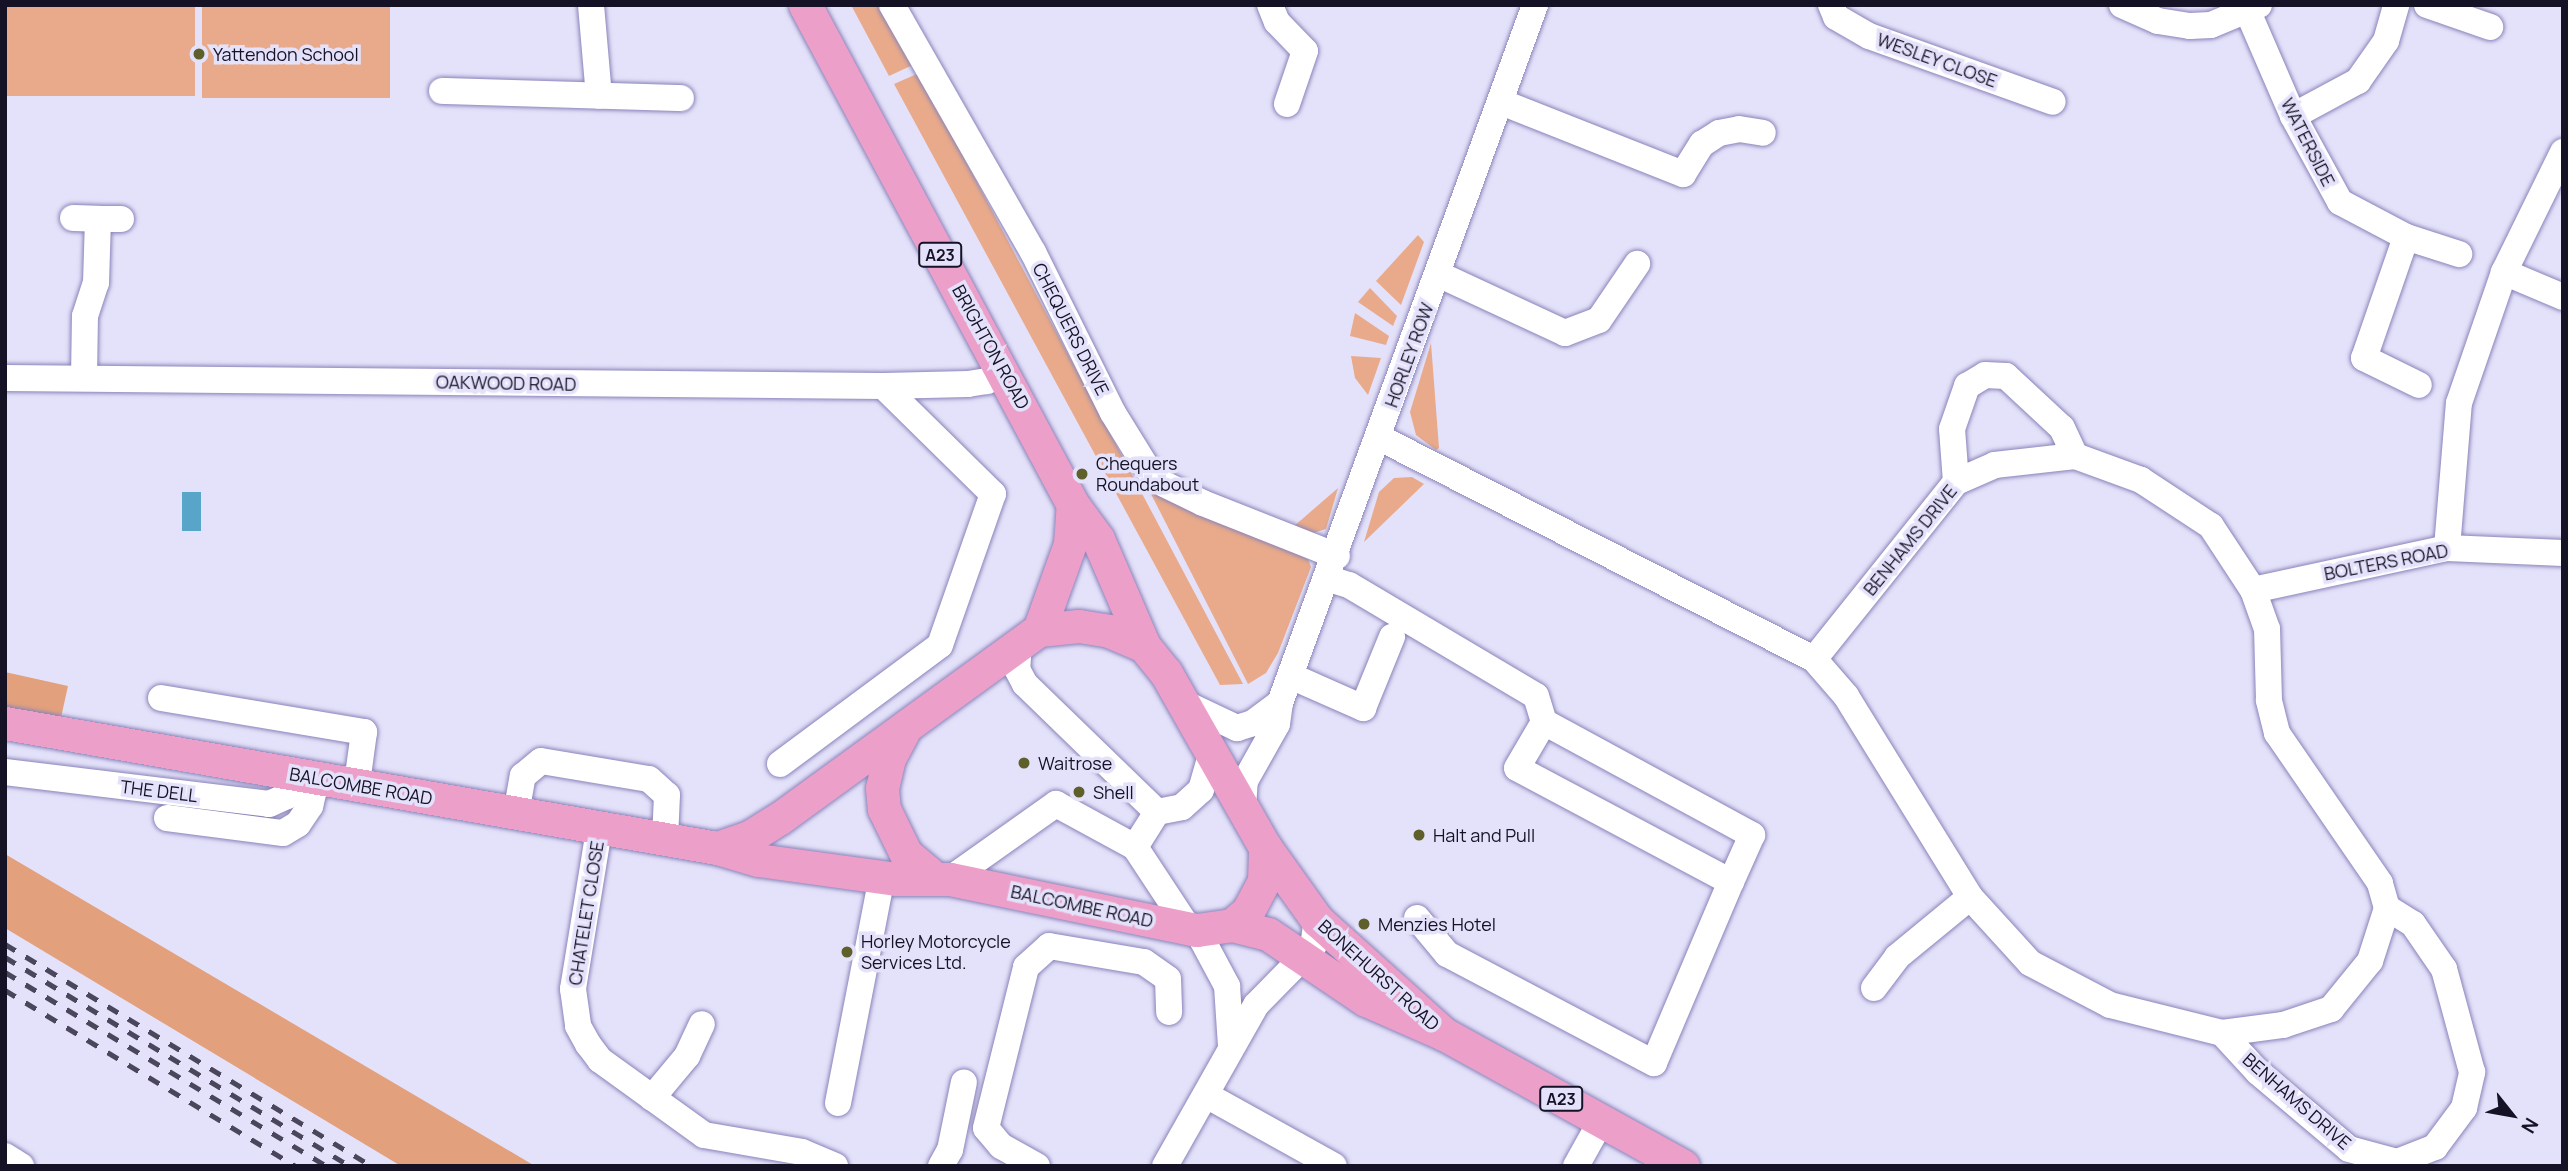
<!DOCTYPE html>
<html>
<head>
<meta charset="utf-8">
<style>
	body { margin:0 }
	#map { position:relative; width:2568px; height:1171px; overflow:hidden; background:#e4e2fa; font-family:Manrope,sans-serif }
	div>[style] { position:absolute }
	.green>* { inset:0; background:#e8aa8a; transform-origin:0 0 }
	.forest>* { inset:0; background:#e2a07d }
	.water>* { inset:0; background:#57a5c8; transform-origin:0 0 }
	.roads { filter:drop-shadow(0 0 2px #8983ba) drop-shadow(0 0 2px #8983ba) }
	.minor>* { height:26px; margin:-13px; padding:0 13px; transform-origin:13px; border-radius:13px; background:#fff }
	.major>* { height:33px; margin:-16.5px; padding:0 16.5px; transform-origin:16.5px; border-radius:16.5px; background:#eca0c9 }
	.rail>* { height:5px; margin-top:-2.5px; transform-origin:0; background:repeating-linear-gradient(90deg,#4a475c 0 12px,transparent 0 24px) }
	.dots>* { width:19px; height:19px; translate:-50% -50%; box-sizing:border-box; border:4px solid #e4e2fa; border-radius:50% }
	span { translate:-50% -50%; white-space:nowrap; text-align:center; line-height:1.15; -webkit-text-stroke:7px #e4e2fa; paint-order:stroke }
	.shield-label span { padding:2px 5px; background:#e4e2fa; border:2px solid; border-radius:5px; -webkit-text-stroke-width:0 }
	.shield-label { font-size:16px; color:#151226; font-weight:700 }
	.poi-label { font-size:18px; color:#151226 }
	.left { translate:0 -50%; text-align:left }
	.street-label { font-size:18px; color:#151226 }
	.frame { position:absolute; inset:0; border:7px solid #151226; pointer-events:none }
	.north { position:absolute; left:2477px; top:1080px; width:70px; height:70px; -webkit-text-stroke:5px #e4e2fa; paint-order:stroke; rotate:121deg; font-size:19px; font-weight:700; line-height:28px; text-align:center; color:#151226 }
	.north::after { content:''; display:block; margin:auto; width:24px; height:32px; background:#151226; clip-path:polygon(50% 0,100% 100%,50% 72%,0 100%) }
</style>
</head>
<body>
<div id="map">
	<div class="green">
		<i style="left:5px;top:5px;width:190px;height:91px"></i>
		<i style="left:202px;top:5px;width:188px;height:93px"></i>
		<i style="clip-path:polygon(851px 5px,884px 5px,915px 64px,889px 76px)"></i>
		<i style="clip-path:polygon(919px 73px,1243px 684px,1220px 685px,894px 84px)"></i>
		<i style="clip-path:polygon(1418px 235px,1424px 242px,1401px 305px,1376px 281px)"></i>
		<i style="clip-path:polygon(1370px 288px,1397px 316px,1393px 326px,1358px 302px)"></i>
		<i style="clip-path:polygon(1355px 313px,1389px 336px,1386px 345px,1350px 336px)"></i>
		<i style="clip-path:polygon(1431px 343px,1439px 448px,1436px 450px,1416px 435px,1410px 412px)"></i>
		<i style="clip-path:polygon(1351px 356px,1381px 358px,1368px 395px,1355px 378px)"></i>
		<i style="clip-path:polygon(1412px 477px,1424px 484px,1364px 542px,1379px 492px,1394px 478px)"></i>
		<i style="clip-path:polygon(1338px 488px,1326px 529px,1313px 533px,1293px 527px)"></i>
		<i style="clip-path:polygon(1149px 490px,1308px 559px,1311px 567px,1278px 653px,1266px 673px,1248px 684px)"></i>
	</div>
	<div class="forest">
		<i style="clip-path:polygon(5px 672px,68px 686px,60px 722px,5px 712px)"></i>
		<i style="clip-path:polygon(5px 854px,535px 1166px,401px 1166px,5px 928px)"></i>
	</div>
	<div class="water">
		<i style="left:182px;top:492px;width:19px;height:39px"></i>
	</div>
	<div class="roads">
		<div class="minor">
			<i style="left:591px;top:5px;width:91px;rotate:85deg"></i>
			<i style="left:892px;top:5px;width:284px;rotate:60.3deg"></i>
			<i style="left:1033px;top:252px;width:180px;rotate:63.6deg"></i>
			<i style="left:1113px;top:413px;width:65px;rotate:58.3deg"></i>
			<i style="left:1147px;top:468px;width:23px;rotate:43deg"></i>
			<i style="left:1164px;top:484px;width:43px;rotate:26deg"></i>
			<i style="left:1203px;top:503px;width:144px;rotate:21.6deg"></i>
			<i style="left:1270px;top:5px;width:18px;rotate:68deg"></i>
			<i style="left:1277px;top:22px;width:40px;rotate:46deg"></i>
			<i style="left:1305px;top:51px;width:56px;rotate:108.8deg"></i>
			<i style="left:1831px;top:5px;width:13px;rotate:67deg"></i>
			<i style="left:1836px;top:17px;width:38px;rotate:30deg"></i>
			<i style="left:1869px;top:36px;width:195px;rotate:19.7deg"></i>
			<i style="left:2122px;top:5px;width:39px;rotate:24deg"></i>
			<i style="left:2158px;top:21px;width:32px;rotate:9deg"></i>
			<i style="left:2190px;top:26px;width:21px;rotate:-3deg"></i>
			<i style="left:2211px;top:25px;width:52px;rotate:-22.6deg"></i>
			<i style="left:2427px;top:5px;width:67px;rotate:19.2deg"></i>
			<i style="left:2248px;top:12px;width:113px;rotate:66.6deg"></i>
			<i style="left:2293px;top:116px;width:98px;rotate:61.3deg"></i>
			<i style="left:2340px;top:202px;width:75px;rotate:27.9deg"></i>
			<i style="left:2406px;top:237px;width:56px;rotate:17.8deg"></i>
			<i style="left:442px;top:91px;width:239px;rotate:1.7deg"></i>
			<i style="left:1501px;top:102px;width:196px;rotate:21.6deg"></i>
			<i style="left:1683px;top:174px;width:36px;rotate:-58deg"></i>
			<i style="left:1702px;top:144px;width:20px;rotate:-33deg"></i>
			<i style="left:1719px;top:133px;width:20px;rotate:-11deg"></i>
			<i style="left:1739px;top:129px;width:24px;rotate:9deg"></i>
			<i style="left:2293px;top:116px;width:74px;rotate:-28.3deg"></i>
			<i style="left:2358px;top:81px;width:49px;rotate:-55deg"></i>
			<i style="left:2386px;top:41px;width:37px;rotate:-74deg"></i>
			<i style="left:73px;top:218px;width:25px;rotate:2deg"></i>
			<i style="left:2406px;top:237px;width:128px;rotate:109.1deg"></i>
			<i style="left:2364px;top:358px;width:61px;rotate:26.1deg"></i>
			<i style="left:2504px;top:272px;width:64px;rotate:23deg"></i>
			<i style="left:1438px;top:274px;width:140px;rotate:24.9deg"></i>
			<i style="left:1565px;top:333px;width:36px;rotate:-21deg"></i>
			<i style="left:1599px;top:320px;width:68px;rotate:-55.8deg"></i>
			<i style="left:5px;top:378px;width:878px;rotate:0.52deg"></i>
			<i style="left:883px;top:386px;width:85px;rotate:-1.3deg"></i>
			<i style="left:968px;top:384px;width:19px;rotate:-9deg"></i>
			<i style="left:987px;top:381px;width:20px;rotate:-30deg"></i>
			<i style="left:84px;top:378px;width:62px;rotate:-89.1deg"></i>
			<i style="left:85px;top:316px;width:35px;rotate:-72deg"></i>
			<i style="left:96px;top:283px;width:64px;rotate:-88.2deg"></i>
			<i style="left:98px;top:219px;width:23px"></i>
			<i style="left:1380px;top:438px;width:487px;rotate:27deg"></i>
			<i style="left:1814px;top:659px;width:49px;rotate:49.1deg"></i>
			<i style="left:1846px;top:696px;width:236px;rotate:58.3deg"></i>
			<i style="left:1970px;top:897px;width:89px;rotate:47.7deg"></i>
			<i style="left:2030px;top:963px;width:90px;rotate:27.7deg"></i>
			<i style="left:2110px;top:1005px;width:115px;rotate:14deg"></i>
			<i style="left:2222px;top:1033px;width:62px;rotate:-7.5deg"></i>
			<i style="left:2283px;top:1025px;width:51px;rotate:-18.4deg"></i>
			<i style="left:2331px;top:1009px;width:62px;rotate:-50.9deg"></i>
			<i style="left:2370px;top:961px;width:56px;rotate:-72.2deg"></i>
			<i style="left:2387px;top:908px;width:26px;rotate:-106deg"></i>
			<i style="left:2380px;top:883px;width:182px;rotate:-124.5deg"></i>
			<i style="left:2277px;top:733px;width:34px;rotate:-104deg"></i>
			<i style="left:2269px;top:700px;width:71px;rotate:-91.6deg"></i>
			<i style="left:2267px;top:629px;width:41px;rotate:-109.7deg"></i>
			<i style="left:2253px;top:590px;width:77px;rotate:-123.3deg"></i>
			<i style="left:2211px;top:526px;width:84px;rotate:-146.7deg"></i>
			<i style="left:2141px;top:480px;width:70px;rotate:-160deg"></i>
			<i style="left:2075px;top:456px;width:81px;rotate:173.6deg"></i>
			<i style="left:1995px;top:465px;width:43px;rotate:156.4deg"></i>
			<i style="left:1956px;top:482px;width:227px;rotate:128.7deg"></i>
			<i style="left:1956px;top:482px;width:53px;rotate:-94.3deg"></i>
			<i style="left:1952px;top:429px;width:46px;rotate:-70.8deg"></i>
			<i style="left:1967px;top:386px;width:21px;rotate:-31deg"></i>
			<i style="left:1985px;top:375px;width:21px;rotate:3deg"></i>
			<i style="left:2006px;top:376px;width:76px;rotate:42.9deg"></i>
			<i style="left:2062px;top:428px;width:31px;rotate:65deg"></i>
			<i style="left:2447px;top:548px;width:145px;rotate:-85.3deg"></i>
			<i style="left:2459px;top:403px;width:139px;rotate:-71deg"></i>
			<i style="left:2504px;top:272px;width:134px;rotate:-63.8deg"></i>
			<i style="left:1329px;top:579px;width:21px;rotate:17deg"></i>
			<i style="left:1349px;top:585px;width:217px;rotate:30.7deg"></i>
			<i style="left:1536px;top:696px;width:27px;rotate:73deg"></i>
			<i style="left:1544px;top:722px;width:237px;rotate:28.5deg"></i>
			<i style="left:1752px;top:835px;width:51px;rotate:114.1deg"></i>
			<i style="left:1731px;top:882px;width:242px;rotate:-152deg"></i>
			<i style="left:1517px;top:768px;width:53px;rotate:-59.6deg"></i>
			<i style="left:2253px;top:590px;width:198px;rotate:-12.2deg"></i>
			<i style="left:2447px;top:548px;width:116px;rotate:2.5deg"></i>
			<i style="left:1019px;top:643px;width:26px;rotate:94deg"></i>
			<i style="left:1017px;top:669px;width:17px;rotate:62deg"></i>
			<i style="left:1025px;top:684px;width:184px;rotate:44.1deg"></i>
			<i style="left:1293px;top:677px;width:77px;rotate:23.9deg"></i>
			<i style="left:1363px;top:708px;width:77px;rotate:-67.8deg"></i>
			<i style="left:161px;top:698px;width:206px;rotate:9.5deg"></i>
			<i style="left:364px;top:732px;width:51px;rotate:97.8deg"></i>
			<i style="left:1184px;top:703px;width:59px;rotate:25.3deg"></i>
			<i style="left:1237px;top:728px;width:17px;rotate:-17deg"></i>
			<i style="left:1253px;top:723px;width:34px;rotate:-37deg"></i>
			<i style="left:780px;top:764px;width:199px;rotate:-36.6deg"></i>
			<i style="left:940px;top:645px;width:160px;rotate:-70.7deg"></i>
			<i style="left:993px;top:494px;width:154px;rotate:-135.5deg"></i>
			<i style="left:5px;top:772px;width:266px;rotate:6.9deg"></i>
			<i style="left:269px;top:804px;width:20px;rotate:-24deg"></i>
			<i style="left:287px;top:796px;width:23px;rotate:-65deg"></i>
			<i style="left:1243px;top:807px;width:26px;rotate:-86deg"></i>
			<i style="left:1245px;top:781px;width:65px;rotate:-60.7deg"></i>
			<i style="left:1277px;top:724px;width:21px;rotate:-82deg"></i>
			<i style="left:1280px;top:703px;width:743px;rotate:-69.93deg"></i>
			<i style="left:516px;top:814px;width:39px;rotate:-80deg"></i>
			<i style="left:523px;top:776px;width:23px;rotate:-40deg"></i>
			<i style="left:541px;top:761px;width:109px;rotate:9.5deg"></i>
			<i style="left:649px;top:779px;width:24px;rotate:42deg"></i>
			<i style="left:667px;top:795px;width:44px;rotate:92.6deg"></i>
			<i style="left:167px;top:818px;width:117px;rotate:7.4deg"></i>
			<i style="left:283px;top:833px;width:17px;rotate:-31deg"></i>
			<i style="left:298px;top:824px;width:22px;rotate:-56deg"></i>
			<i style="left:310px;top:806px;width:30px;rotate:-76deg"></i>
			<i style="left:599px;top:830px;width:161px;rotate:99.3deg"></i>
			<i style="left:573px;top:989px;width:37px;rotate:82deg"></i>
			<i style="left:578px;top:1026px;width:21px;rotate:61deg"></i>
			<i style="left:588px;top:1044px;width:20px;rotate:53deg"></i>
			<i style="left:600px;top:1060px;width:128px;rotate:35.8deg"></i>
			<i style="left:704px;top:1135px;width:99px;rotate:9.8deg"></i>
			<i style="left:802px;top:1152px;width:36px;rotate:23deg"></i>
			<i style="left:1135px;top:847px;width:41px;rotate:-57.8deg"></i>
			<i style="left:1157px;top:812px;width:25px;rotate:-11deg"></i>
			<i style="left:1182px;top:807px;width:25px;rotate:-42deg"></i>
			<i style="left:1201px;top:790px;width:36px;rotate:-74deg"></i>
			<i style="left:950px;top:879px;width:130px;rotate:-35.3deg"></i>
			<i style="left:1056px;top:804px;width:90px;rotate:28.6deg"></i>
			<i style="left:1135px;top:847px;width:98px;rotate:56.6deg"></i>
			<i style="left:1417px;top:918px;width:47px;rotate:50.2deg"></i>
			<i style="left:1447px;top:954px;width:234px;rotate:27.8deg"></i>
			<i style="left:1654px;top:1063px;width:197px;rotate:-67deg"></i>
			<i style="left:1197px;top:930px;width:64px;rotate:61.8deg"></i>
			<i style="left:1227px;top:986px;width:60px;rotate:86.2deg"></i>
			<i style="left:1874px;top:988px;width:39px;rotate:-53deg"></i>
			<i style="left:1897px;top:957px;width:94px;rotate:-39.4deg"></i>
			<i style="left:2222px;top:1033px;width:53px;rotate:47.3deg"></i>
			<i style="left:2258px;top:1072px;width:119px;rotate:40.2deg"></i>
			<i style="left:2349px;top:1149px;width:50px;rotate:15.2deg"></i>
			<i style="left:2397px;top:1162px;width:41px;rotate:-21.5deg"></i>
			<i style="left:2435px;top:1147px;width:49px;rotate:-53.4deg"></i>
			<i style="left:2464px;top:1108px;width:37px;rotate:-77deg"></i>
			<i style="left:2472px;top:1072px;width:107px;rotate:-105.2deg"></i>
			<i style="left:2444px;top:969px;width:55px;rotate:-124.6deg"></i>
			<i style="left:2413px;top:924px;width:31px;rotate:-148deg"></i>
			<i style="left:1206px;top:1095px;width:146px;rotate:29deg"></i>
			<i style="left:652px;top:1098px;width:55px;rotate:-50.2deg"></i>
			<i style="left:687px;top:1056px;width:35px;rotate:-65deg"></i>
			<i style="left:838px;top:1103px;width:230px;rotate:-79deg"></i>
			<i style="left:5px;top:1156px;width:19px;rotate:32deg"></i>
			<i style="left:941px;top:1166px;width:18px;rotate:-61deg"></i>
			<i style="left:950px;top:1150px;width:69px;rotate:-78.4deg"></i>
			<i style="left:1037px;top:1166px;width:41px;rotate:-150.9deg"></i>
			<i style="left:1001px;top:1146px;width:23px;rotate:-130deg"></i>
			<i style="left:986px;top:1128px;width:166px;rotate:-76deg"></i>
			<i style="left:1026px;top:967px;width:31px;rotate:-42deg"></i>
			<i style="left:1049px;top:946px;width:96px;rotate:9.6deg"></i>
			<i style="left:1144px;top:962px;width:29px;rotate:35deg"></i>
			<i style="left:1168px;top:979px;width:33px;rotate:88deg"></i>
			<i style="left:1165px;top:1166px;width:185px;rotate:-60.5deg"></i>
			<i style="left:1256px;top:1005px;width:81px;rotate:-45.5deg"></i>
			<i style="left:1313px;top:947px;width:27px;rotate:-82deg"></i>
			<i style="left:1576px;top:1166px;width:51px;rotate:-60.9deg"></i>
		</div>
		<div class="major">
			<i style="left:805px;top:5px;width:567px;rotate:61.81deg"></i>
			<i style="left:1073px;top:505px;width:42px;rotate:53.7deg"></i>
			<i style="left:1098px;top:539px;width:116px;rotate:66.7deg"></i>
			<i style="left:1144px;top:646px;width:35px;rotate:51deg"></i>
			<i style="left:1166px;top:673px;width:200px;rotate:60.4deg"></i>
			<i style="left:1265px;top:847px;width:90px;rotate:54.5deg"></i>
			<i style="left:1317px;top:920px;width:171px;rotate:41.9deg"></i>
			<i style="left:1039px;top:630px;width:91px;rotate:-70.2deg"></i>
			<i style="left:1070px;top:544px;width:39px;rotate:-86deg"></i>
			<i style="left:5px;top:723px;width:723px;rotate:9.96deg"></i>
			<i style="left:717px;top:848px;width:43px;rotate:16.3deg"></i>
			<i style="left:758px;top:860px;width:139px;rotate:7.8deg"></i>
			<i style="left:896px;top:879px;width:54px"></i>
			<i style="left:950px;top:879px;width:252px;rotate:11.7deg"></i>
			<i style="left:1197px;top:930px;width:35px;rotate:-8deg"></i>
			<i style="left:1232px;top:925px;width:21px;rotate:-41deg"></i>
			<i style="left:1248px;top:911px;width:34px;rotate:-62deg"></i>
			<i style="left:1264px;top:881px;width:34px;rotate:-88deg"></i>
			<i style="left:903px;top:732px;width:30px;rotate:118deg"></i>
			<i style="left:889px;top:758px;width:31px;rotate:103deg"></i>
			<i style="left:882px;top:788px;width:21px;rotate:85deg"></i>
			<i style="left:884px;top:809px;width:50px;rotate:63.9deg"></i>
			<i style="left:906px;top:854px;width:34px;rotate:40deg"></i>
			<i style="left:717px;top:848px;width:36px;rotate:-19deg"></i>
			<i style="left:751px;top:836px;width:34px;rotate:-32deg"></i>
			<i style="left:780px;top:818px;width:320px;rotate:-36deg"></i>
			<i style="left:1039px;top:630px;width:40px;rotate:-5.7deg"></i>
			<i style="left:1079px;top:626px;width:30px;rotate:9deg"></i>
			<i style="left:1109px;top:631px;width:38px;rotate:23deg"></i>
			<i style="left:1232px;top:925px;width:37px;rotate:14deg"></i>
			<i style="left:1268px;top:934px;width:118px;rotate:34deg"></i>
			<i style="left:1366px;top:1000px;width:85px;rotate:23.6deg"></i>
			<i style="left:1444px;top:1034px;width:273px;rotate:28.9deg"></i>
		</div>
	</div>
	<div class="rail">
		<i style="left:5px;top:944px;width:429px;rotate:31.2deg"></i>
		<i style="left:5px;top:957px;width:403px;rotate:31.2deg"></i>
		<i style="left:5px;top:972px;width:375px;rotate:31.1deg"></i>
		<i style="left:5px;top:990px;width:340px;rotate:31.2deg"></i>
	</div>
	<div class="dots">
		<i style="left:199px;top:54px;background:#5f5f2c"></i>
		<i style="left:1082px;top:474px;background:#5f5f2c"></i>
		<i style="left:1024px;top:763px;background:#5f5f2c"></i>
		<i style="left:1079px;top:792px;background:#5f5f2c"></i>
		<i style="left:1419px;top:835px;background:#5f5f2c"></i>
		<i style="left:1364px;top:924px;background:#5f5f2c"></i>
		<i style="left:847px;top:952px;background:#5f5f2c"></i>
	</div>
	<div class="shield-label">
		<span style="left:940px;top:255px">A23</span>
		<span style="left:1561px;top:1099px">A23</span>
	</div>
	<div class="poi-label">
		<span class="left" style="left:213px;top:54px">Yattendon School</span>
		<span class="left" style="left:1096px;top:474px">Chequers<br>Roundabout</span>
		<span class="left" style="left:1038px;top:763px">Waitrose</span>
		<span class="left" style="left:1093px;top:792px">Shell</span>
		<span class="left" style="left:1433px;top:835px">Halt and Pull</span>
		<span class="left" style="left:1378px;top:924px">Menzies Hotel</span>
		<span class="left" style="left:861px;top:952px">Horley Motorcycle<br>Services Ltd.</span>
	</div>
	<div class="street-label">
		<span style="left:1937px;top:60px;rotate:20deg">WESLEY CLOSE</span>
		<span style="left:2308px;top:142px;rotate:63deg">WATERSIDE</span>
		<span style="left:1071px;top:329px;rotate:63deg">CHEQUERS DRIVE</span>
		<span style="left:991px;top:347px;rotate:61deg">BRIGHTON ROAD</span>
		<span style="left:1409px;top:355px;rotate:-70deg">HORLEY ROW</span>
		<span style="left:506px;top:383px;rotate:1deg">OAKWOOD ROAD</span>
		<span style="left:1910px;top:540px;rotate:-51deg">BENHAMS DRIVE</span>
		<span style="left:2386px;top:562px;rotate:-11deg">BOLTERS ROAD</span>
		<span style="left:361px;top:786px;rotate:10deg">BALCOMBE ROAD</span>
		<span style="left:159px;top:791px;rotate:7deg">THE DELL</span>
		<span style="left:1082px;top:906px;rotate:12deg">BALCOMBE ROAD</span>
		<span style="left:586px;top:913px;rotate:-81deg">CHATELET CLOSE</span>
		<span style="left:1379px;top:975px;rotate:42deg">BONEHURST ROAD</span>
		<span style="left:2297px;top:1101px;rotate:41deg">BENHAMS DRIVE</span>
	</div>
	<div class="frame"></div>
	<div class="north">N</div>
</div>
</body>
</html>
